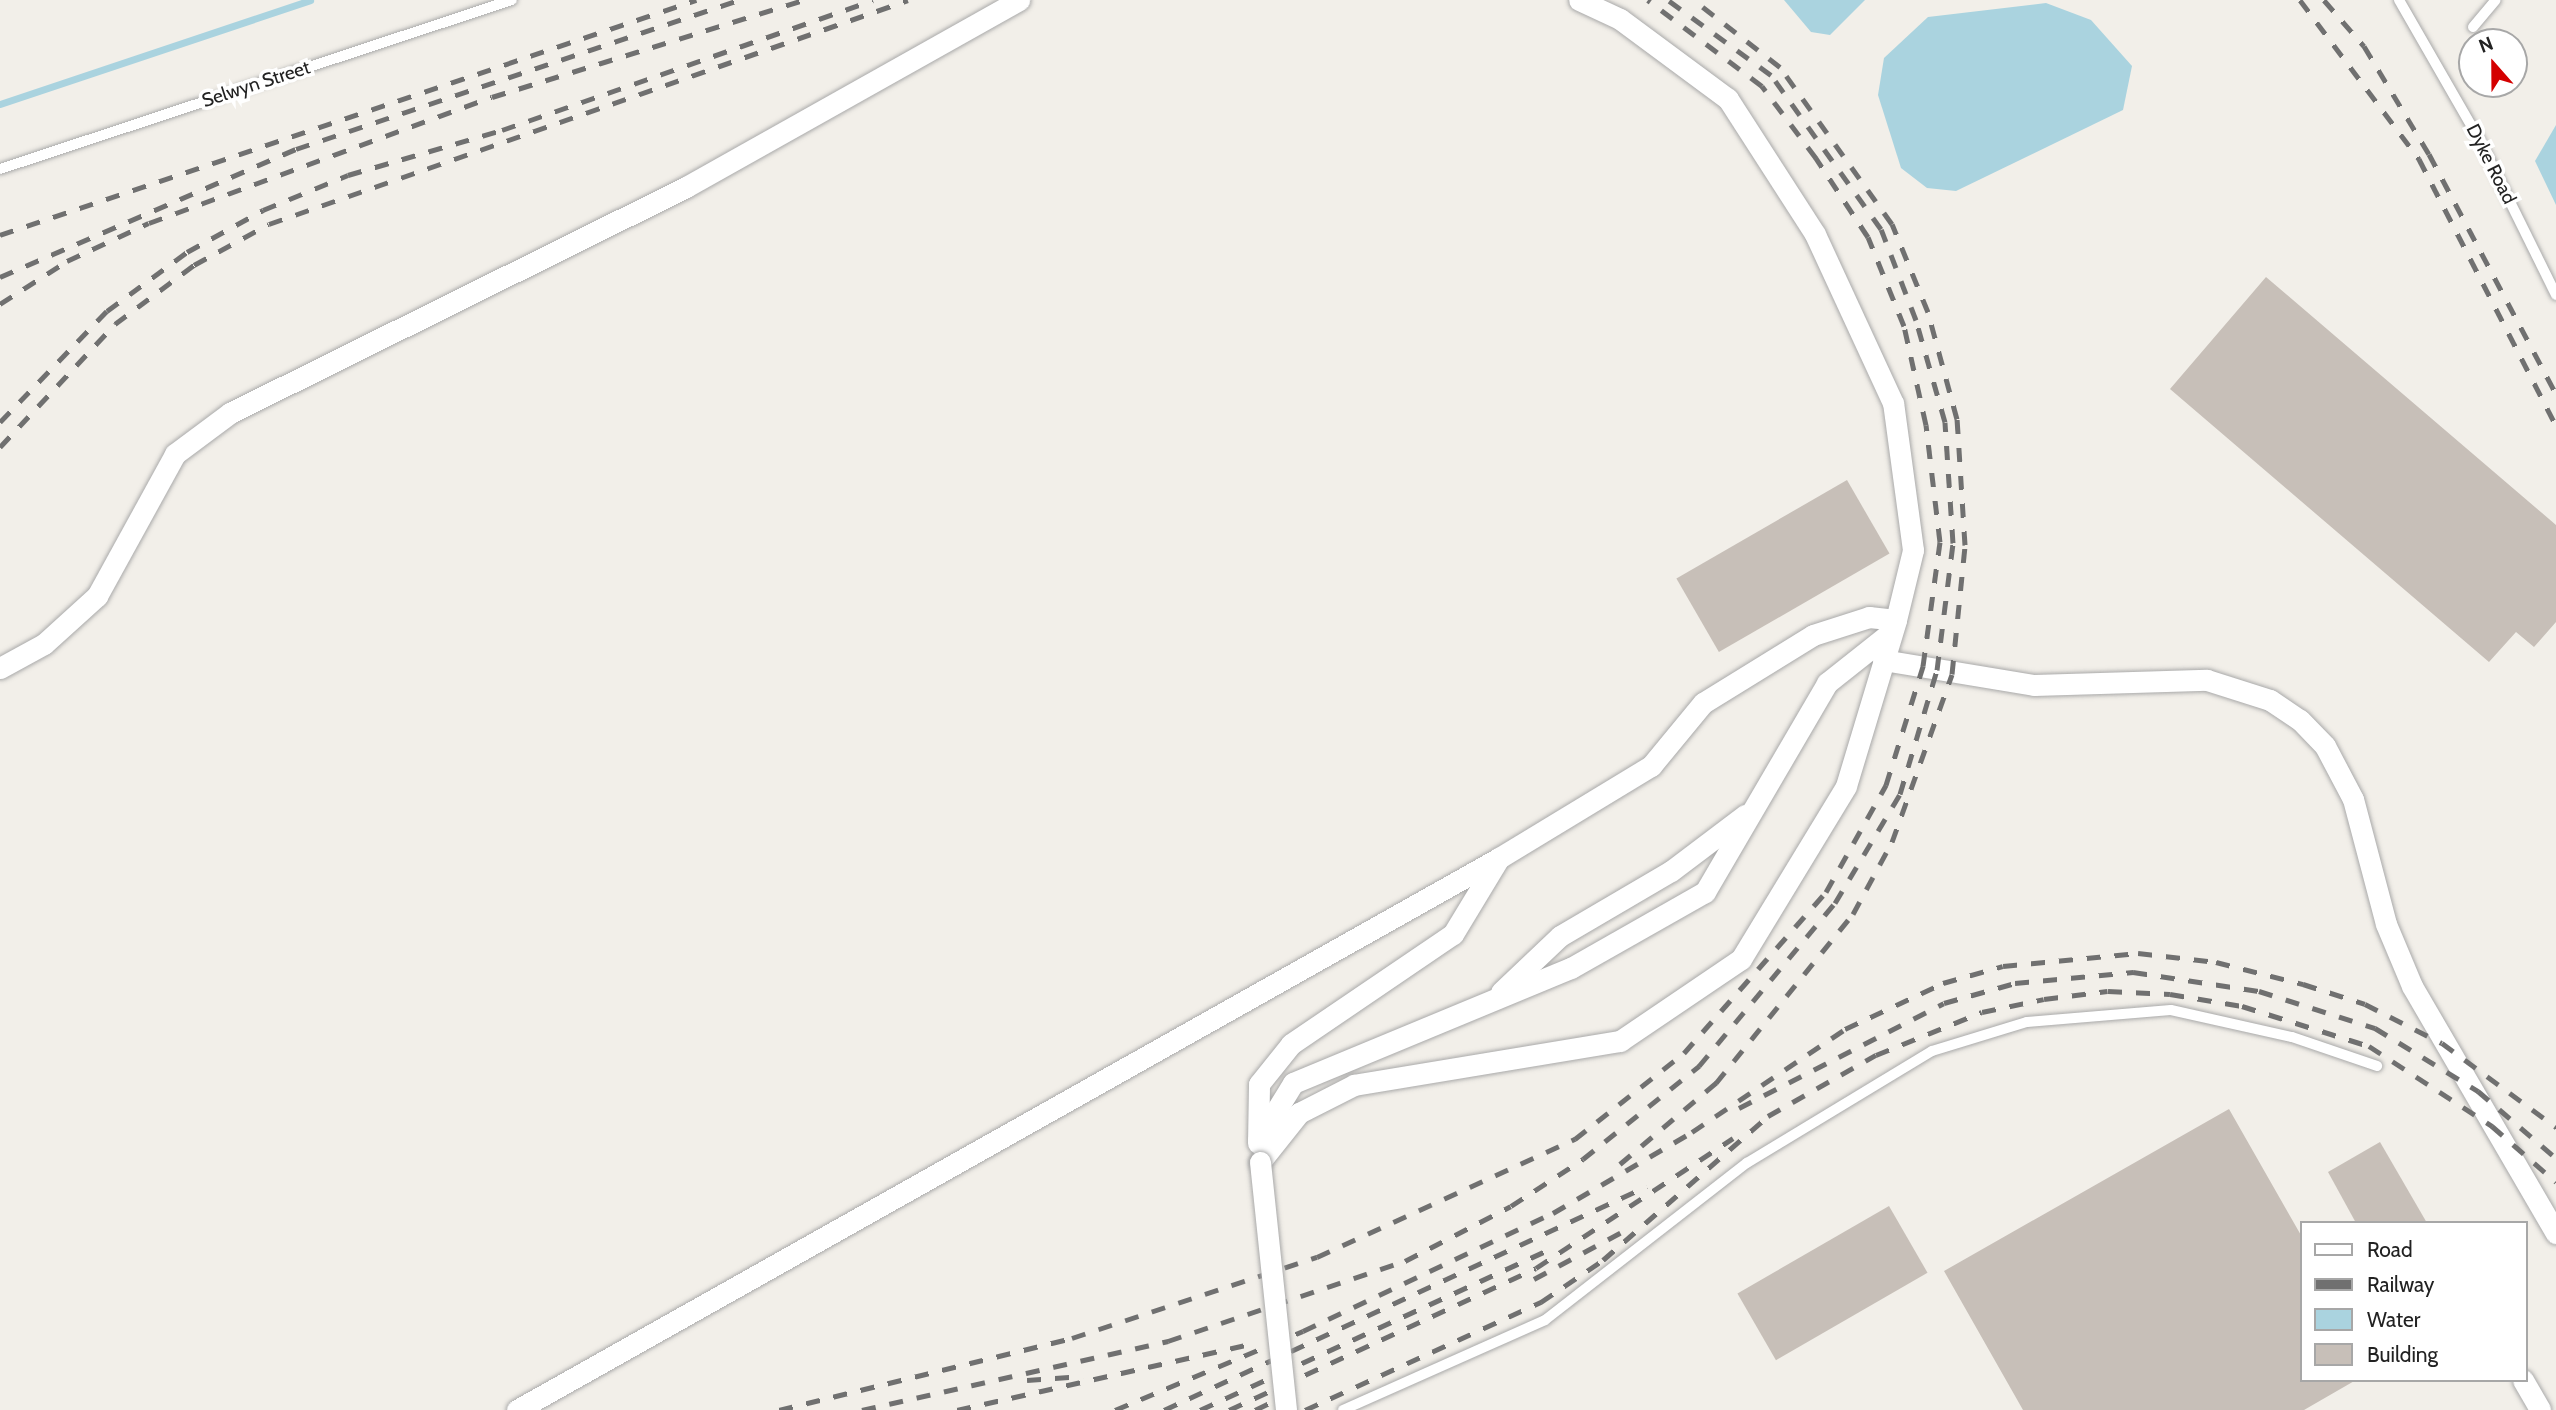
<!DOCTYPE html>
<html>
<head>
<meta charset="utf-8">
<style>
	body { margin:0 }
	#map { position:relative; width:2556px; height:1410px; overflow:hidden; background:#f2efe9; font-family:Cabin,sans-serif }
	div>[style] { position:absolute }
	.water>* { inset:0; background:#aad3df }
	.stream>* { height:7px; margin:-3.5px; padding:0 3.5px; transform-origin:3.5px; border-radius:3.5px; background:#aad3df }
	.building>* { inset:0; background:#c7bfb8; transform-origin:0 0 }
	.roads { filter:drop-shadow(0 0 2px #a9a9a9) drop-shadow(0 0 2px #a9a9a9) }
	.lane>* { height:10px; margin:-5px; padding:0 5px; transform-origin:5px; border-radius:5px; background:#fff }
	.street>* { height:21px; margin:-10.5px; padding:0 10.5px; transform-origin:10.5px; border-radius:10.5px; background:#fff }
	.rail>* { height:5px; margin-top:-2.5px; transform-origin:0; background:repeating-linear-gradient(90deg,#707070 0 14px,transparent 0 28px) }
	.bridges { filter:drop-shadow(0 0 2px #a9a9a9) drop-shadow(0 0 2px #a9a9a9) }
	.street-bridge>* { height:21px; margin:-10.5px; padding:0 10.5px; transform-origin:10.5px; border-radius:10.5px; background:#fff }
	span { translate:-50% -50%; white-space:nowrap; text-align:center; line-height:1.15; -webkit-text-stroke:7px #fff; paint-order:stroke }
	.street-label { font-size:19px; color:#222 }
	.legend { position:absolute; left:2300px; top:1221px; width:228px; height:161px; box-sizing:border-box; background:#fff; border:2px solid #a7a7a7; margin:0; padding:9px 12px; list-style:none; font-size:21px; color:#222 }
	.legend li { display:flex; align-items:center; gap:14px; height:35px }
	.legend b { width:35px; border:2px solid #a7a7a7 }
	.north { position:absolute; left:2458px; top:28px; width:70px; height:70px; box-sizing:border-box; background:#fff; border:2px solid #a7a7a7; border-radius:50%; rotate:339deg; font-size:19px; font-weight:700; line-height:28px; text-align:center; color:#222 }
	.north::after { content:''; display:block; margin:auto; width:24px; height:32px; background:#d40000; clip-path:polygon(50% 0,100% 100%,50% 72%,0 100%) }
</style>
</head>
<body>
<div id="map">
	<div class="water">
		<i style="clip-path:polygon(1784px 0,1865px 0,1830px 35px,1811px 32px)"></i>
		<i style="clip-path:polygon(2046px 3px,2091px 20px,2132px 66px,2123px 110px,1956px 191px,1927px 188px,1901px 168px,1878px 95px,1884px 58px,1928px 17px)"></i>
		<i style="clip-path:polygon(2556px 125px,2556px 205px,2535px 161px)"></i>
	</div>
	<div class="stream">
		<i style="left:0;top:104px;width:327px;rotate:-18.5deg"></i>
	</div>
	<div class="building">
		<i style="clip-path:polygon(2266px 277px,2556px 525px,2556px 622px,2534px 647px,2516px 632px,2489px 662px,2170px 389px)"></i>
		<i style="left:1847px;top:480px;width:85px;height:197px;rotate:60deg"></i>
		<i style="clip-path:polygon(2229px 1109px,2302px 1237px,2302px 1380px,2356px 1380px,2304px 1410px,2023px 1410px,1944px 1271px)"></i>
		<i style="clip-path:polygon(2380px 1142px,2427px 1223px,2356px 1223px,2328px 1172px)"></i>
		<i style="left:1889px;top:1206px;width:77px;height:175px;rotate:60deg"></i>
	</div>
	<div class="roads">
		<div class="lane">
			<i style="left:2399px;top:0;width:160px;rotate:60.1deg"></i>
			<i style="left:2479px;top:139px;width:174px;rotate:63.7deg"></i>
			<i style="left:2473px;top:27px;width:35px;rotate:-50deg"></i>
			<i style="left:0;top:169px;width:539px;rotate:-18.27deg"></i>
			<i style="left:1343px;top:1410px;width:221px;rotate:-24deg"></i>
			<i style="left:1545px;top:1320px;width:256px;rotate:-37.9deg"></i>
			<i style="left:1747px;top:1163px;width:216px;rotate:-31.2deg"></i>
			<i style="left:1932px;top:1051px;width:99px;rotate:-17deg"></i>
			<i style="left:2027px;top:1022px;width:144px;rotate:-4.8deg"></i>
			<i style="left:2171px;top:1010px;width:124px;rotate:12.6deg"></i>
			<i style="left:2292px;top:1037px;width:90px;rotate:18.8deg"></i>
		</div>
		<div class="street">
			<i style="left:1883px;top:660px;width:153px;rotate:9.4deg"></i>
			<i style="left:2034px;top:685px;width:173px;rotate:-1.7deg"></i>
			<i style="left:2207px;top:680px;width:66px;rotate:17.6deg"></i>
			<i style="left:2270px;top:700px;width:36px;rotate:34deg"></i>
			<i style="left:2300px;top:720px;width:36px;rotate:46deg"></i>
			<i style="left:2325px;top:746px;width:60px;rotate:62.2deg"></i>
			<i style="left:2353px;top:799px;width:129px;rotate:75.2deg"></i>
			<i style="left:2386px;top:924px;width:67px;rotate:67.2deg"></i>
			<i style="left:2412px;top:986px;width:286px;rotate:59.8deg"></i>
			<i style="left:0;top:668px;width:50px;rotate:-28.6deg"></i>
			<i style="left:44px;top:644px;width:72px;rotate:-42.2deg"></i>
			<i style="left:97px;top:596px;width:162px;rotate:-61.2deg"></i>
			<i style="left:175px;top:454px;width:69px;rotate:-36.7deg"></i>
			<i style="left:230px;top:413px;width:509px;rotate:-26.36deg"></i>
			<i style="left:686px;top:187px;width:382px;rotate:-29.3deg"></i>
			<i style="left:1501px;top:992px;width:81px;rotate:-43.5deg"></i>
			<i style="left:1560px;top:936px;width:129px;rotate:-30.4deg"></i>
			<i style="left:1671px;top:871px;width:93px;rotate:-37.1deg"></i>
			<i style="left:1258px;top:1140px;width:67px;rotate:-58.4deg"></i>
			<i style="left:1293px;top:1083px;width:301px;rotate:-22.5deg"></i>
			<i style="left:1571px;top:968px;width:154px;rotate:-29.6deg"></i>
			<i style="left:1705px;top:892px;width:242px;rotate:-59.7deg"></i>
			<i style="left:1827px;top:683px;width:80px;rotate:-38.4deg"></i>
			<i style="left:1258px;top:1143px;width:59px;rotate:-89deg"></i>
			<i style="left:1259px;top:1084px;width:51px;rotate:-51.3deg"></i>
			<i style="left:1291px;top:1044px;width:196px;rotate:-34.2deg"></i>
			<i style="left:1453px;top:934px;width:89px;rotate:-58.8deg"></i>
			<i style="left:1260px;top:1162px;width:63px;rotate:-51.5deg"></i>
			<i style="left:1299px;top:1113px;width:62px;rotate:-27deg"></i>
			<i style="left:1354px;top:1085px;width:270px;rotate:-9.4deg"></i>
			<i style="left:1620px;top:1041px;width:146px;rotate:-34.1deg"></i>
			<i style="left:1741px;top:959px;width:202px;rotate:-58.7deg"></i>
			<i style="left:1846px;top:786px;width:173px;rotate:-73.2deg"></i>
			<i style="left:1896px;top:620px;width:72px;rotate:-76.3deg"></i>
			<i style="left:1913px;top:550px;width:148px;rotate:-97.7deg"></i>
			<i style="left:1893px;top:403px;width:186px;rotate:-114.8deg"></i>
			<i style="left:1815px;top:234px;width:161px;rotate:-122.8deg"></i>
			<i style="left:1728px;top:99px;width:134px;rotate:-143.5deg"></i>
			<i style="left:1620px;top:19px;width:45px;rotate:-155.1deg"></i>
			<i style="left:2523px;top:1380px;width:34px;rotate:60deg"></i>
			<i style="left:517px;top:1410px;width:1127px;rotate:-29.34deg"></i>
			<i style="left:1499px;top:858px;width:178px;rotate:-31.2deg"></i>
			<i style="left:1651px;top:766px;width:82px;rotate:-50.5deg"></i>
			<i style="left:1703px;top:703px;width:129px;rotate:-31.7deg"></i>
			<i style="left:1813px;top:635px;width:59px;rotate:-17.8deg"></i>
			<i style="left:1869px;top:617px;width:27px;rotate:6deg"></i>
		</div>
	</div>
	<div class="rail">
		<i style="left:2300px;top:0;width:199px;rotate:53.2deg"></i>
		<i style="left:2419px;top:159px;width:300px;rotate:62.8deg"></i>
		<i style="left:2324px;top:0;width:61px;rotate:49deg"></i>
		<i style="left:2364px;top:46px;width:126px;rotate:59deg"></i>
		<i style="left:2429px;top:154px;width:272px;rotate:62.1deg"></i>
		<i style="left:0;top:235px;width:735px;rotate:-18.66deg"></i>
		<i style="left:0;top:277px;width:322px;rotate:-23.4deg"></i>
		<i style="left:296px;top:149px;width:466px;rotate:-18.6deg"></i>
		<i style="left:0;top:304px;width:80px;rotate:-32.7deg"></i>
		<i style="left:67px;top:261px;width:90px;rotate:-24.9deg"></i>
		<i style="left:149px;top:223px;width:365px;rotate:-20.2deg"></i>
		<i style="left:492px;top:97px;width:326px;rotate:-17.3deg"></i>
		<i style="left:0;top:422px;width:154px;rotate:-46.1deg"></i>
		<i style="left:107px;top:311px;width:99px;rotate:-36.4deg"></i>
		<i style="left:187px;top:252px;width:87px;rotate:-28.9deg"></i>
		<i style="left:263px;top:210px;width:92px;rotate:-22.4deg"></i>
		<i style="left:348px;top:175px;width:160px;rotate:-16.3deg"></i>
		<i style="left:502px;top:130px;width:393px;rotate:-19.3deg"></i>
		<i style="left:0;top:447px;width:168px;rotate:-46.9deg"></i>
		<i style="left:115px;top:324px;width:99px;rotate:-36.8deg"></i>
		<i style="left:194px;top:265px;width:85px;rotate:-28.7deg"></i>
		<i style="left:269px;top:224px;width:677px;rotate:-19.32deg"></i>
		<i style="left:1739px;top:1108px;width:230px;rotate:-27.1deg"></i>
		<i style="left:1944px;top:1003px;width:74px;rotate:-15.7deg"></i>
		<i style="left:2015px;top:983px;width:119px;rotate:-5.3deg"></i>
		<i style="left:2133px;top:972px;width:127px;rotate:8.6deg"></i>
		<i style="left:2259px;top:991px;width:122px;rotate:17.7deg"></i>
		<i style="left:2375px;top:1028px;width:121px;rotate:31.5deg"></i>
		<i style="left:2478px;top:1091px;width:103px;rotate:40.7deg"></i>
		<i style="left:1620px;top:1164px;width:126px;rotate:-40.2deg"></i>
		<i style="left:1716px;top:1083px;width:218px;rotate:-51deg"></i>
		<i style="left:1853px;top:914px;width:82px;rotate:-61.6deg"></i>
		<i style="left:1892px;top:842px;width:178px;rotate:-70.3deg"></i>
		<i style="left:1952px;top:674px;width:130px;rotate:-84.2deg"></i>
		<i style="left:1965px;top:545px;width:126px;rotate:-93.6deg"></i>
		<i style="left:1957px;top:419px;width:111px;rotate:-105.2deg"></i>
		<i style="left:1928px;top:312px;width:95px;rotate:-112.2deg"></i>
		<i style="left:1892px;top:224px;width:193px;rotate:-125.5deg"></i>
		<i style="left:1780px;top:67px;width:109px;rotate:-142.1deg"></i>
		<i style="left:1534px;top:1279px;width:108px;rotate:-28.2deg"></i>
		<i style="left:1027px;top:1380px;width:56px;rotate:-4.1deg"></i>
		<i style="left:779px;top:1410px;width:302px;rotate:-13.8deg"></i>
		<i style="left:1072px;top:1338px;width:258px;rotate:-18.3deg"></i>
		<i style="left:1317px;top:1257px;width:284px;rotate:-24.6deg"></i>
		<i style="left:1575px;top:1139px;width:139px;rotate:-38.3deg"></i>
		<i style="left:1684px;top:1053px;width:215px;rotate:-48.6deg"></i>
		<i style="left:1826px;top:892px;width:123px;rotate:-60.7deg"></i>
		<i style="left:1886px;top:785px;width:125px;rotate:-72.7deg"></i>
		<i style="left:1923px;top:666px;width:125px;rotate:-82.2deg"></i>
		<i style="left:1940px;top:542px;width:118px;rotate:-96.8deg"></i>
		<i style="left:1926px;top:425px;width:101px;rotate:-102.5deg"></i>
		<i style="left:1904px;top:326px;width:96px;rotate:-112deg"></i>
		<i style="left:1868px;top:237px;width:95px;rotate:-123.4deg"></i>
		<i style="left:1816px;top:158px;width:90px;rotate:-126.9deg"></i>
		<i style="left:1762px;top:86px;width:143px;rotate:-143deg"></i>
		<i style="left:862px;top:1410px;width:314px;rotate:-12.7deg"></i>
		<i style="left:1168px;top:1341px;width:250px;rotate:-18.7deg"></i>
		<i style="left:1405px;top:1261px;width:119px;rotate:-27.4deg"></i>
		<i style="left:1511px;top:1206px;width:86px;rotate:-33.1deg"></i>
		<i style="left:1583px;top:1159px;width:149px;rotate:-38.7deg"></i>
		<i style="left:1699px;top:1066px;width:212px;rotate:-50.2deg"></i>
		<i style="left:1835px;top:903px;width:127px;rotate:-59.2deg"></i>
		<i style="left:1900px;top:794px;width:129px;rotate:-73.4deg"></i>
		<i style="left:1937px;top:670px;width:128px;rotate:-82.8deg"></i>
		<i style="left:1953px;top:543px;width:121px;rotate:-93.8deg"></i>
		<i style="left:1945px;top:422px;width:106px;rotate:-105.9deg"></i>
		<i style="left:1916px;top:320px;width:97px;rotate:-111deg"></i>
		<i style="left:1881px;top:229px;width:189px;rotate:-125.5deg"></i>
		<i style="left:1771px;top:75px;width:127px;rotate:-143.9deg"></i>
		<i style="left:957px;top:1410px;width:305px;rotate:-12.7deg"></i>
		<i style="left:1115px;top:1410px;width:204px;rotate:-22.8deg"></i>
		<i style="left:1303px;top:1331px;width:276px;rotate:-25.3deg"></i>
		<i style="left:1553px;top:1213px;width:161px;rotate:-30.2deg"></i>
		<i style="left:1692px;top:1132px;width:184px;rotate:-33.9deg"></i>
		<i style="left:1845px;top:1029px;width:108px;rotate:-25.1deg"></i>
		<i style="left:1943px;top:983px;width:62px;rotate:-15.8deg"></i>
		<i style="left:2003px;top:966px;width:136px;rotate:-5.5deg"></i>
		<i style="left:2138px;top:953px;width:79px;rotate:6.6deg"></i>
		<i style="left:2216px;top:962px;width:90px;rotate:14.2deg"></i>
		<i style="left:2303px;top:984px;width:65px;rotate:17.9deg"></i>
		<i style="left:2365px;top:1004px;width:86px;rotate:26.9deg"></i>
		<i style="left:2442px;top:1043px;width:142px;rotate:36.4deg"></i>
		<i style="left:1164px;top:1410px;width:532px;rotate:-24.88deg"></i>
		<i style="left:1200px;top:1410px;width:385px;rotate:-24.7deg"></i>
		<i style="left:1229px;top:1410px;width:338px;rotate:-24.8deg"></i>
		<i style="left:1536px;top:1268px;width:236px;rotate:-33.4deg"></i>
		<i style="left:1255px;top:1410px;width:39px;rotate:-26deg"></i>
		<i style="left:1305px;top:1410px;width:260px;rotate:-24.6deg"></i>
		<i style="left:1541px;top:1302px;width:75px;rotate:-34.1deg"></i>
		<i style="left:1603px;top:1260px;width:219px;rotate:-41.1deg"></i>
		<i style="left:1768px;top:1116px;width:124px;rotate:-29.5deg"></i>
		<i style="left:1876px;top:1055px;width:114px;rotate:-22.1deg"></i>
		<i style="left:1982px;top:1012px;width:63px;rotate:-11.8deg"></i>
		<i style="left:2044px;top:999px;width:64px;rotate:-7.1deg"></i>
		<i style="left:2108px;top:991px;width:62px;rotate:2.8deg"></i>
		<i style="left:2170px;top:994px;width:73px;rotate:9.5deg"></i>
		<i style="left:2242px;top:1006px;width:133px;rotate:17.5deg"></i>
		<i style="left:2369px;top:1046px;width:147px;rotate:33deg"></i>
		<i style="left:2492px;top:1126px;width:85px;rotate:41.2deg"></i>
	</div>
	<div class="bridges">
		<div class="street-bridge">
			<i style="left:1260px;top:1162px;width:249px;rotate:84deg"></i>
		</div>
	</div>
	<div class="street-label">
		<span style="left:256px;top:84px;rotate:-18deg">Selwyn Street</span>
		<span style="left:2491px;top:164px;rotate:63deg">Dyke Road</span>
	</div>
	<ul class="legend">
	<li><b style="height:9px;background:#fff"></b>Road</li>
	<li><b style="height:9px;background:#707070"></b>Railway</li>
	<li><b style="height:19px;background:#aad3df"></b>Water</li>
	<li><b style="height:19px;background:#c7bfb8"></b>Building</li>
	</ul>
	<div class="north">N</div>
</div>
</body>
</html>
